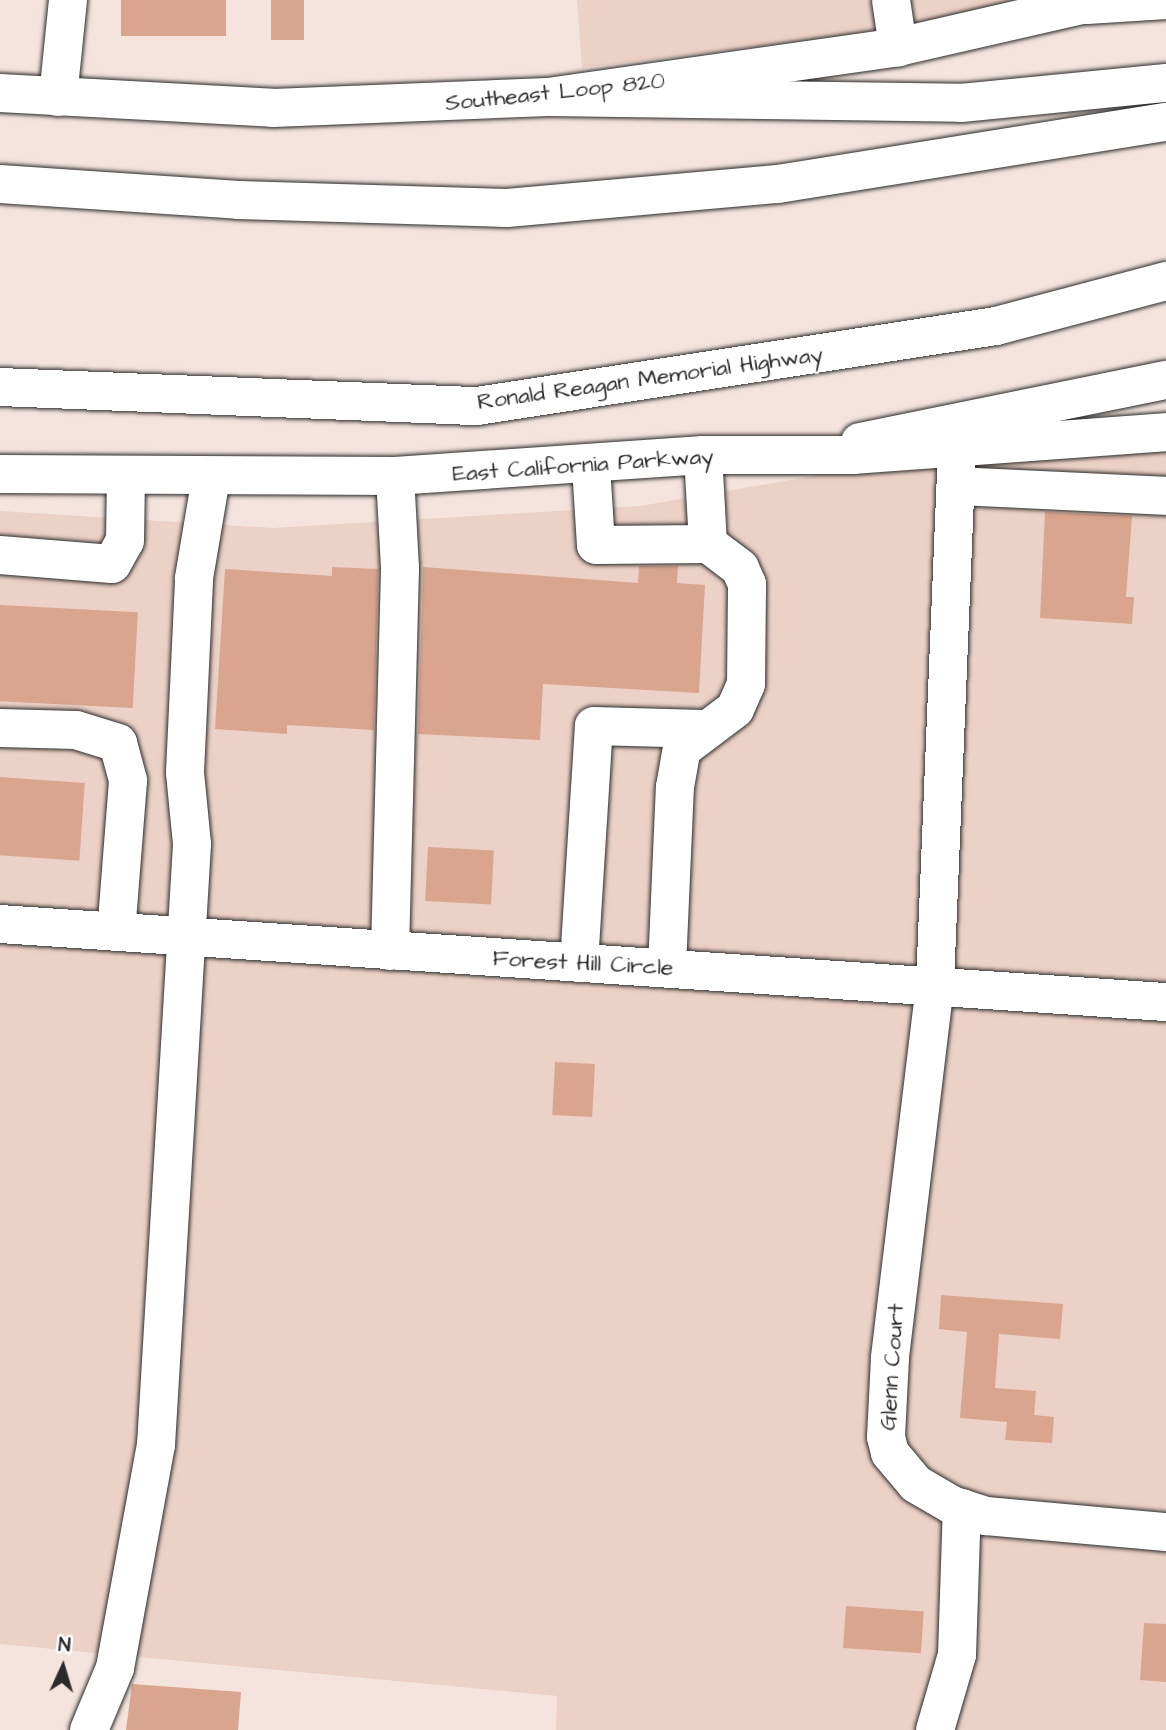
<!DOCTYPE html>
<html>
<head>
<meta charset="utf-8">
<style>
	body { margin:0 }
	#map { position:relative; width:1166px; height:1730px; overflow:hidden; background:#f4e4dd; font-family:"Architects Daughter",sans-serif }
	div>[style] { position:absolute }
	.built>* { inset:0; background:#ecd1c6 }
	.building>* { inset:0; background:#daa58f; transform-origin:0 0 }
	.roads { filter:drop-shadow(0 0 2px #2b2b2b) drop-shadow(0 0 2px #2b2b2b) }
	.minor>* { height:38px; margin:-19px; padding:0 19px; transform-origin:19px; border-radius:19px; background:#fff }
	.major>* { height:38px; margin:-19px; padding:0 19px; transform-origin:19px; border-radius:19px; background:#fff }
	.highway>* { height:38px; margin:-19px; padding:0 19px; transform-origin:19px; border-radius:19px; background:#fff }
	span { translate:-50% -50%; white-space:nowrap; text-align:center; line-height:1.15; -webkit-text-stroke:5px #fff; paint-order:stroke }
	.street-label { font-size:23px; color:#2b2b2b }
	.north { position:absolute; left:28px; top:1632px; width:70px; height:70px; -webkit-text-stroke:5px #fff; paint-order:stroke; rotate:4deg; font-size:19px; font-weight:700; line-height:28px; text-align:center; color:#2b2b2b }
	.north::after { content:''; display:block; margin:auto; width:24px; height:32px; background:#2b2b2b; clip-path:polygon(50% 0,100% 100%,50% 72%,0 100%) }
</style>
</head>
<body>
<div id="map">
	<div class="built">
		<i style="clip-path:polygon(577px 0,1047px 0,992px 18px,582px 68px)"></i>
		<i style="clip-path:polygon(1166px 415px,1166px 1730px,556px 1730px,557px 1696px,0 1644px,0 511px,273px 528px,640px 506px)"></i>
	</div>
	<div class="building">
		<i style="left:121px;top:0;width:105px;height:36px"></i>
		<i style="left:271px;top:0;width:33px;height:40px"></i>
		<i style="clip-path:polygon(1045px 512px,1132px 516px,1126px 597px,1134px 597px,1132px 624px,1040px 618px)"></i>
		<i style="clip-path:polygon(639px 566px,678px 566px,677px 583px,705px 585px,699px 693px,543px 684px,540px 740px,418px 734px,423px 567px,638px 583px)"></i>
		<i style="clip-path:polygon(332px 567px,378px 569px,374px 730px,287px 725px,287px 734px,215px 729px,225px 569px,332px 576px)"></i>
		<i style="left:0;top:605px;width:138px;height:96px;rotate:3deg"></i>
		<i style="left:0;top:777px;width:85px;height:78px;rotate:4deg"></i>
		<i style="left:428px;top:847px;width:66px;height:54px;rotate:3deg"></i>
		<i style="left:555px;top:1062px;width:40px;height:53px;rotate:3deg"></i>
		<i style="clip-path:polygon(941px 1295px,1063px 1304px,1060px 1339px,999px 1334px,995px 1388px,1036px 1391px,1034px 1415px,1054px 1417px,1052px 1443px,1005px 1440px,1007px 1422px,960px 1418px,967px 1332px,939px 1329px)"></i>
		<i style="left:846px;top:1606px;width:78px;height:42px;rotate:4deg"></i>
		<i style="clip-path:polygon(1144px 1623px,1166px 1624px,1166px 1682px,1140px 1680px)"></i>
		<i style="clip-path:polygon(132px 1684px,241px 1692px,238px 1730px,126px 1730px)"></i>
	</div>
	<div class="roads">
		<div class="minor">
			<i style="left:891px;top:0;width:48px;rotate:81.5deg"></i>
			<i style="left:58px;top:97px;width:98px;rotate:-84.1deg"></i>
			<i style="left:860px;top:442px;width:312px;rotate:-11.5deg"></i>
			<i style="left:957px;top:448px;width:537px;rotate:92.35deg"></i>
			<i style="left:935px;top:985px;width:376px;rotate:96.9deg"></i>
			<i style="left:890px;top:1358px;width:79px;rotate:92.9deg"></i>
			<i style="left:886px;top:1437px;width:16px;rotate:76deg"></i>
			<i style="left:890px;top:1453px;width:40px;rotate:50deg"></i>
			<i style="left:916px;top:1484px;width:42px;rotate:30.3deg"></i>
			<i style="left:952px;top:1505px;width:36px;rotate:18deg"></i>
			<i style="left:986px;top:1516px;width:181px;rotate:5.1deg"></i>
			<i style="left:591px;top:466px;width:79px;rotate:86.4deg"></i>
			<i style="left:596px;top:545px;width:112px;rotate:-0.5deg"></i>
			<i style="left:957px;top:486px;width:209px;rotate:2.7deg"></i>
			<i style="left:0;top:555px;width:112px;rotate:4.6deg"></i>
			<i style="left:112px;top:564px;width:26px;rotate:-61deg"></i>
			<i style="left:125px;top:541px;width:63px;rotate:-89.1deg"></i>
			<i style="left:0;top:728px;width:76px;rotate:1.5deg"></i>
			<i style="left:76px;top:730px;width:44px;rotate:17.2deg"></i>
			<i style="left:118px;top:743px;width:39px;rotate:75deg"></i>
			<i style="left:128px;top:781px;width:151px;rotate:94.5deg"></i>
			<i style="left:0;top:924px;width:1169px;rotate:3.83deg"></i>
			<i style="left:390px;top:951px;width:383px;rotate:-88.5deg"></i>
			<i style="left:400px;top:568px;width:92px;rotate:-93.1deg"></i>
			<i style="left:579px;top:963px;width:237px;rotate:-86.4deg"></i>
			<i style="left:594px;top:726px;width:109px;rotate:1.6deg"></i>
			<i style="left:667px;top:968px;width:181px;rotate:-87.5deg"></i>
			<i style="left:675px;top:787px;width:39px;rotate:-80deg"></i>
			<i style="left:682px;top:749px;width:66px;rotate:-37deg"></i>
			<i style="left:735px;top:709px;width:27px;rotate:-66deg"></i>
			<i style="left:746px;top:684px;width:100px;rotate:-89.4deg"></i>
			<i style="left:747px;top:584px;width:17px;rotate:-114deg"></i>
			<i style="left:740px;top:568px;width:40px;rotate:-143deg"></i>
			<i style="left:708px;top:544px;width:89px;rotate:-93.2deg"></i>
			<i style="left:89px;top:1730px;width:67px;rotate:-67.2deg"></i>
			<i style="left:115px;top:1668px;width:227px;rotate:-79.6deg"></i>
			<i style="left:156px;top:1445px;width:602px;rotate:-86.57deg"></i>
			<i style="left:192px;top:844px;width:72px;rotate:-95.6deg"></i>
			<i style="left:185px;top:772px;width:194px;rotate:-87.3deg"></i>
			<i style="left:194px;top:578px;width:101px;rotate:-80.4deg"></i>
			<i style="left:935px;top:1730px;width:78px;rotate:-73.7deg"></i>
			<i style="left:957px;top:1655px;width:147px;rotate:-88.1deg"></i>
		</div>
		<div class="major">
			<i style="left:0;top:93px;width:273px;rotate:3.1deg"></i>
			<i style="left:273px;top:108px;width:275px;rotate:-2.3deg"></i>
			<i style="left:548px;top:97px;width:354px;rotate:-8.1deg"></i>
			<i style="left:898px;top:47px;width:210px;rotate:-12.9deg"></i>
			<i style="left:0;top:474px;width:395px;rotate:0.3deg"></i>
			<i style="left:395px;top:476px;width:309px;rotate:-3.9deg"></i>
			<i style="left:703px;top:455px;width:151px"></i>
			<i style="left:854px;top:455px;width:313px;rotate:-4.2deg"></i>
		</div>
		<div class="highway">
			<i style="left:1087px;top:5px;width:79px;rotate:-3.6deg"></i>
			<i style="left:548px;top:97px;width:413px;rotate:0.8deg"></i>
			<i style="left:961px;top:103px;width:206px;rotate:-5.6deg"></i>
			<i style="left:0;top:184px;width:239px;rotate:3.8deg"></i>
			<i style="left:238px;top:200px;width:269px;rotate:1.7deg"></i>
			<i style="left:507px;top:208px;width:272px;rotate:-5.1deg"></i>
			<i style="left:778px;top:184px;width:393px;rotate:-9.1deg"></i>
			<i style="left:0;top:387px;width:477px;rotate:2.3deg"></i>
			<i style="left:477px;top:406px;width:525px;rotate:-8.76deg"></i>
			<i style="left:996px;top:326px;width:176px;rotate:-14.8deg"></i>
		</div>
	</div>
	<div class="street-label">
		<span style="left:555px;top:92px;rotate:-6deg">Southeast Loop 820</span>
		<span style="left:650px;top:378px;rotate:-8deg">Ronald Reagan Memorial Highway</span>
		<span style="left:583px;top:465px;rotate:-4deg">East California Parkway</span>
		<span style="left:583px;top:963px;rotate:3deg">Forest Hill Circle</span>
		<span style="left:892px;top:1367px;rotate:-86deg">Glenn Court</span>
	</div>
	<div class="north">N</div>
</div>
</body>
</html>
